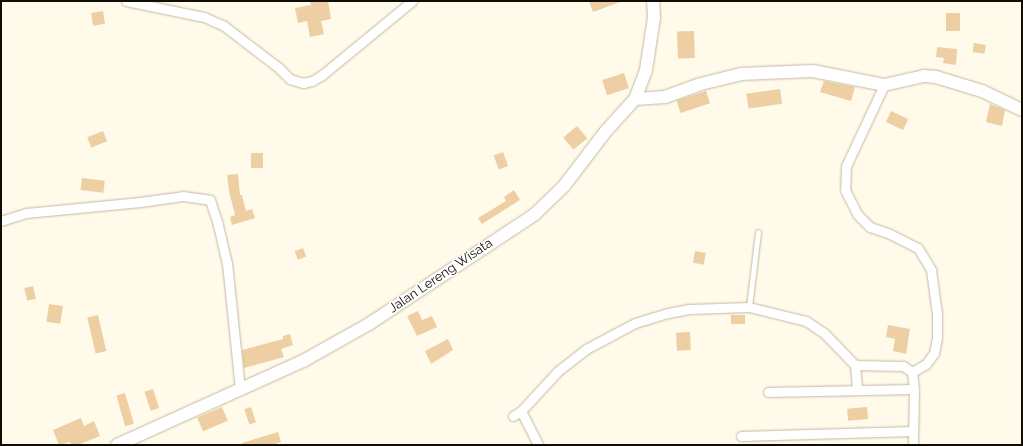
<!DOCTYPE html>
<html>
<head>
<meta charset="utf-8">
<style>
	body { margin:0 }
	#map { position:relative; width:1023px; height:446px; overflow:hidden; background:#fffaea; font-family:Raleway,sans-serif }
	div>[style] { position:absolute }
	.building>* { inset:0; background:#edcfa3; transform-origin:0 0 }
	.roads { filter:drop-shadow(0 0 1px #c2baa0) drop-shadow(0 0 1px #c2baa0) }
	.lane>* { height:4.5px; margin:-2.25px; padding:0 2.25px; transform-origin:2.25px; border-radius:2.25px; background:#fff }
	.street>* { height:9px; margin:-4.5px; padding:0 4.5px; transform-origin:4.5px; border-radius:4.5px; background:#fff }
	.secondary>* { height:12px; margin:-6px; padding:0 6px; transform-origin:6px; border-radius:6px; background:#fff }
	span { translate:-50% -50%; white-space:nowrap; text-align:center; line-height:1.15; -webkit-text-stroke:3px #fff; paint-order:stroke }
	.street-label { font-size:13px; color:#100d05 }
	.frame { position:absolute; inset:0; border:2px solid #100d05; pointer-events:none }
</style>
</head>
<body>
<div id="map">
	<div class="building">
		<i style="clip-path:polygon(310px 1px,328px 1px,331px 19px,321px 21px,324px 34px,310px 37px,307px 21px,298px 23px,295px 8px,311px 5px)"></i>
		<i style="clip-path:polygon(589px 1px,619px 1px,620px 2px,593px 12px)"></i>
		<i style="left:103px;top:11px;width:13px;height:12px;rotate:81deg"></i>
		<i style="left:946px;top:13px;width:14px;height:18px"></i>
		<i style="left:694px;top:31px;width:27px;height:17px;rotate:88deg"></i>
		<i style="left:974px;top:43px;width:12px;height:9px;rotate:9deg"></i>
		<i style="clip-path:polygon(937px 47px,957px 49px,956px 65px,943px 63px,944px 58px,936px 57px)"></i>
		<i style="left:624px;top:73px;width:16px;height:23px;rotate:72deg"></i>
		<i style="clip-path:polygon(824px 81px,855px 87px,851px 101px,820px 92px)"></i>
		<i style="left:780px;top:89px;width:15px;height:34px;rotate:82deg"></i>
		<i style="left:706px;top:91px;width:13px;height:31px;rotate:72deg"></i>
		<i style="clip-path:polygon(990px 104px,1005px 110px,1002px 126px,986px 122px)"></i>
		<i style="left:891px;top:111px;width:19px;height:12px;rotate:25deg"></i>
		<i style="left:577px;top:126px;width:16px;height:18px;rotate:50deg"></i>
		<i style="left:103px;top:131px;width:11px;height:17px;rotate:68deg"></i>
		<i style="left:503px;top:152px;width:15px;height:10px;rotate:70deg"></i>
		<i style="left:251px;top:153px;width:12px;height:15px"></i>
		<i style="clip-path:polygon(238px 174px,240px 195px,242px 195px,246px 211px,252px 209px,255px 218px,232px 225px,230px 217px,235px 215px,229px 191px,227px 175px)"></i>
		<i style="left:82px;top:178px;width:23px;height:12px;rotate:7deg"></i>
		<i style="clip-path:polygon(514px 190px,520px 200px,482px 224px,478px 218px,506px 201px,504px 197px)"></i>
		<i style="left:303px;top:248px;width:9px;height:9px;rotate:69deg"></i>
		<i style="left:695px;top:251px;width:11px;height:12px;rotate:10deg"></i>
		<i style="left:33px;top:286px;width:13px;height:9px;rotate:77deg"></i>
		<i style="left:49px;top:304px;width:14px;height:18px;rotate:8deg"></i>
		<i style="clip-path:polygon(418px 311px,422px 320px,432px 316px,437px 327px,417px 336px,407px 316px)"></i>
		<i style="left:98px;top:315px;width:37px;height:11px;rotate:77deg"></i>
		<i style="left:731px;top:315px;width:14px;height:9px"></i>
		<i style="clip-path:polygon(888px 325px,910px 329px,906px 354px,893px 351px,895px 339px,886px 337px)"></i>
		<i style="left:690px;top:332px;width:18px;height:14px;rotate:87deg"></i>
		<i style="clip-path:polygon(290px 334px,293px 345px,281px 349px,284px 357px,244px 368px,242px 350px,283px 339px,283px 336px)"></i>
		<i style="clip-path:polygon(448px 339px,453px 350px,431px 364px,425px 351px)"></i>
		<i style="left:153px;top:389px;width:20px;height:9px;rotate:72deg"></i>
		<i style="left:125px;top:393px;width:32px;height:9px;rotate:74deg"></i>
		<i style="left:222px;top:407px;width:15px;height:27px;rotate:67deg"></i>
		<i style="left:251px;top:407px;width:16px;height:7px;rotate:72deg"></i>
		<i style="left:867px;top:407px;width:12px;height:20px;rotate:85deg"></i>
		<i style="clip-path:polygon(81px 418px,84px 426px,94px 421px,100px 436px,78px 445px,71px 445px,70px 442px,59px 445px,53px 430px)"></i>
		<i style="clip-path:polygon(278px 432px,281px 442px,273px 445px,242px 445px,242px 443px)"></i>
	</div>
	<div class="roads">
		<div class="lane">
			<i style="left:749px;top:307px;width:75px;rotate:-83.1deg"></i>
		</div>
		<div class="street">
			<i style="left:126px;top:1px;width:80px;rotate:11.6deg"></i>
			<i style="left:204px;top:17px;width:22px;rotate:24deg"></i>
			<i style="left:224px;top:26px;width:69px;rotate:37.4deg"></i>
			<i style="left:279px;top:68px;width:16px;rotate:45deg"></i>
			<i style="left:290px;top:79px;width:14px;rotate:17deg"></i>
			<i style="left:303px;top:83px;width:9px;rotate:-13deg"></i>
			<i style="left:312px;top:81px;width:12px;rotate:-31deg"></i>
			<i style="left:322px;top:75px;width:117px;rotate:-39.4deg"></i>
			<i style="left:884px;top:85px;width:89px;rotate:115.1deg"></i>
			<i style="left:846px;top:166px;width:24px;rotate:92deg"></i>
			<i style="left:845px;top:190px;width:27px;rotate:63deg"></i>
			<i style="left:857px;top:214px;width:18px;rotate:45deg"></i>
			<i style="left:870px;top:227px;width:21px;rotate:19deg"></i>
			<i style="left:890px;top:234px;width:31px;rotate:27deg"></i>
			<i style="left:918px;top:248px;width:26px;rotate:59deg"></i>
			<i style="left:931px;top:270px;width:44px;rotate:82.2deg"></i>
			<i style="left:937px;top:314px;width:24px;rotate:90deg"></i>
			<i style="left:937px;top:338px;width:15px;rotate:101deg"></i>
			<i style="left:934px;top:353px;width:14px;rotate:126deg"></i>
			<i style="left:926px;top:364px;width:16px;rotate:150deg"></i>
			<i style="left:1px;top:221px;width:26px;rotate:-18deg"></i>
			<i style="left:26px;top:213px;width:115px;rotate:-5.5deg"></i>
			<i style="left:140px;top:202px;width:43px;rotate:-7.9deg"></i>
			<i style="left:183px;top:196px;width:27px;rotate:8deg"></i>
			<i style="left:210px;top:200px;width:26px;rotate:72deg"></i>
			<i style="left:218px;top:225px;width:39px;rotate:77deg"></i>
			<i style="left:227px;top:263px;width:127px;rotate:84.1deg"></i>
			<i style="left:768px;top:392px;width:146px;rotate:-1.2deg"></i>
			<i style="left:914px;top:389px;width:17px;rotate:-97deg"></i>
			<i style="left:912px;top:372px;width:11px;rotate:-146deg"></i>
			<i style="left:903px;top:366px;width:48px;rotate:-178.8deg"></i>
			<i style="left:855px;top:365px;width:25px;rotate:85deg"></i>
			<i style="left:521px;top:411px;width:38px;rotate:63deg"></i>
			<i style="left:513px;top:416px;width:9px;rotate:-32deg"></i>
			<i style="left:521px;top:411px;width:54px;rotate:-47.2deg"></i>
			<i style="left:558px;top:371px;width:36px;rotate:-38deg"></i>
			<i style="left:586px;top:349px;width:55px;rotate:-28deg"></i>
			<i style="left:635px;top:323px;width:34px;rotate:-17deg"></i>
			<i style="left:668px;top:313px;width:21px;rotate:-11deg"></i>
			<i style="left:689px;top:309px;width:60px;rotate:-1.9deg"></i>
			<i style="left:749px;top:307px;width:59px;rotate:13.8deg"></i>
			<i style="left:806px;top:321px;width:22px;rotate:34deg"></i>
			<i style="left:824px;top:333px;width:45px;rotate:45.9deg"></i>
			<i style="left:741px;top:436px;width:172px;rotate:-1.7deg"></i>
			<i style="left:913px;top:445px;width:56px;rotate:-89deg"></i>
		</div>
		<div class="secondary">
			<i style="left:635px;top:99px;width:30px;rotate:-4deg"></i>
			<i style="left:665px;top:97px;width:38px;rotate:-20deg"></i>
			<i style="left:701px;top:84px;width:41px;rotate:-14deg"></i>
			<i style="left:741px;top:74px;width:72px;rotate:-2.4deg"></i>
			<i style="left:813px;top:71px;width:72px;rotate:11.2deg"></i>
			<i style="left:884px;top:85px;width:41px;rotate:-12.7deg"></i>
			<i style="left:924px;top:76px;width:12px;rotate:5deg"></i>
			<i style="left:936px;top:77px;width:48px;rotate:16.9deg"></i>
			<i style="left:982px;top:91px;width:44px;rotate:25.4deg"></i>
			<i style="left:117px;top:445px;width:204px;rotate:-24.3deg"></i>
			<i style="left:303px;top:361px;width:76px;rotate:-29.3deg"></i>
			<i style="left:369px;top:324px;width:199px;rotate:-33.5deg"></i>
			<i style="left:535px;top:214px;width:40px;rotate:-44deg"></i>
			<i style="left:564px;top:186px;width:69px;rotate:-52.6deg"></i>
			<i style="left:606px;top:131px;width:43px;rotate:-47.8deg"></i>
			<i style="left:635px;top:99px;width:31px;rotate:-69deg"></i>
			<i style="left:646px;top:70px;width:53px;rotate:-81.3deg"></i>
			<i style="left:654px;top:18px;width:17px;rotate:-93deg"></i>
		</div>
	</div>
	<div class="street-label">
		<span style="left:441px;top:276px;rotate:-34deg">Jalan Lereng Wisata</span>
	</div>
	<div class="frame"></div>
</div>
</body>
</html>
